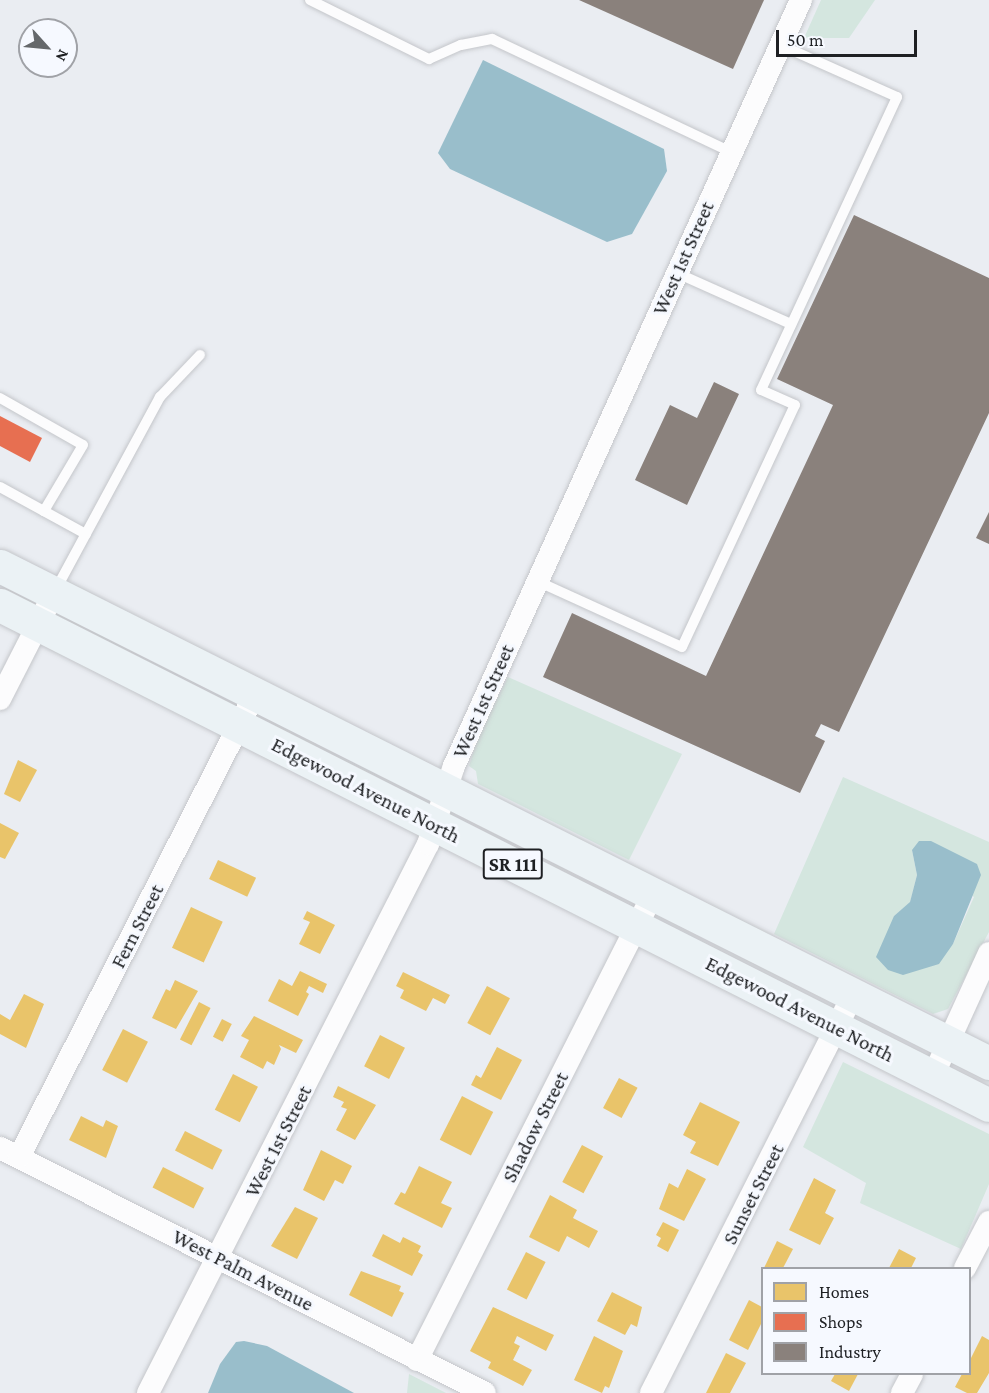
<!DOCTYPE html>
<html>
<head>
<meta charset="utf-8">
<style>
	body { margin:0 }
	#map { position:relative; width:989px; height:1393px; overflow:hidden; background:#eaedf2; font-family:"Crimson Pro",serif }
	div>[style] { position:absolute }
	.green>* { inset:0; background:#d4e6df }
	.water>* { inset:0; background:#99becb }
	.homes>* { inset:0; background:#e9c46a; transform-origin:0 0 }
	.shops>* { inset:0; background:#e76f51 }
	.industry>* { inset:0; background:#8a817c }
	.roads { filter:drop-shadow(0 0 2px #c4c6ca) drop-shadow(0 0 2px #c4c6ca) }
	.lane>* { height:10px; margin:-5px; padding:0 5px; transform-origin:5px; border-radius:5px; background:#fcfcfd }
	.street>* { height:22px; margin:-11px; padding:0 11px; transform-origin:11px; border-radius:11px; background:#fcfcfd }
	.primary>* { height:33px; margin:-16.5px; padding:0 16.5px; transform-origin:16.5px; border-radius:16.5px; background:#ebf2f5 }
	span { translate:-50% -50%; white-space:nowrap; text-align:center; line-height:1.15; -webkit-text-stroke:6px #f6f9ff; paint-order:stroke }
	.shield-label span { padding:2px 4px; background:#f6f9ff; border:2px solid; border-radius:4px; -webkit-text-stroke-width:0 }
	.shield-label { font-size:20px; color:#1e2023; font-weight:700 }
	.street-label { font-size:21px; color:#1e2023 }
	.legend { position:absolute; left:761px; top:1267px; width:210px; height:108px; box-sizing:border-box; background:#f6f9ff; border:2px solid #a0a2a7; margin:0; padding:8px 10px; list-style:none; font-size:18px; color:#1e2023 }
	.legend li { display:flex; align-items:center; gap:12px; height:30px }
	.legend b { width:30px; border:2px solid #a0a2a7 }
	.north { position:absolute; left:18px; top:18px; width:60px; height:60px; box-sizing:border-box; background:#f6f9ff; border:2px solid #a0a2a7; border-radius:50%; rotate:117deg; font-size:16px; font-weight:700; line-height:24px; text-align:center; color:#1e2023 }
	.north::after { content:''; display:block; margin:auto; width:21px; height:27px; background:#65686b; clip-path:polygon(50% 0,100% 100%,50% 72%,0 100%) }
	.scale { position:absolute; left:776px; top:30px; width:141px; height:27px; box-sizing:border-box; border:3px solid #1e2023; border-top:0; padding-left:8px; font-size:18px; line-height:21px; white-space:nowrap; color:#1e2023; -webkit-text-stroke:4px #f6f9ff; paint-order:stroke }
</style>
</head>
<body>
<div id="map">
	<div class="green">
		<i style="clip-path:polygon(821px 0,875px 0,849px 38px,804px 38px)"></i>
		<i style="clip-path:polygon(508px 677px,682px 754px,629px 860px,478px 784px,476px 771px,469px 766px,478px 736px)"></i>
		<i style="clip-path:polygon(evenodd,843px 777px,989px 842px,989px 932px,948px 1009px,933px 1014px,774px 934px,843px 777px,912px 850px,974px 897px,953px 944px,943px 954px,894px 916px,910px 903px,917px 875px,912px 850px)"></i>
		<i style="clip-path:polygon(843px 1062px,989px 1134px,989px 1184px,961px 1249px,860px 1203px,866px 1183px,803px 1147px)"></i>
		<i style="clip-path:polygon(409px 1374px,446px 1393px,407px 1393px)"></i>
	</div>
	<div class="water">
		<i style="clip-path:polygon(483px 60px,664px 149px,667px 171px,632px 234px,607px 242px,450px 169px,438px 153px)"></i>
		<i style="clip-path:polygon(919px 841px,931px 841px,977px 864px,981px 875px,953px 944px,939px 964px,903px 975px,888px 970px,876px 957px,894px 916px,910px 902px,917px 875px,912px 850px)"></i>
		<i style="clip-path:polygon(244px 1341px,267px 1346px,354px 1393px,208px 1393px,220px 1364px,236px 1342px)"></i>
	</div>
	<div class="homes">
		<i style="clip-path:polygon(18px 760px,37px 770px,20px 802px,4px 794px)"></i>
		<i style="clip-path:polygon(0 823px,19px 833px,5px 859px,0 857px)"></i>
		<i style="left:218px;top:860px;width:42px;height:21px;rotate:25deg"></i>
		<i style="left:191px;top:907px;width:35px;height:45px;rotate:25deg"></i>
		<i style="clip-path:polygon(307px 911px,335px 925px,320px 954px,299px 944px,310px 922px,303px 919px)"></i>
		<i style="clip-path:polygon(300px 971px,327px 984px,323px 993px,309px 986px,306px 992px,309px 994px,298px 1016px,268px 1001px,279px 979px,292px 986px)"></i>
		<i style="clip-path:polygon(403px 972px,450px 995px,445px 1004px,433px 998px,426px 1011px,400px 998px,404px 990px,396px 986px)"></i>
		<i style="clip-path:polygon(175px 980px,198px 991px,176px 1029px,152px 1018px,166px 989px,170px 991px)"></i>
		<i style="left:487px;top:986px;width:26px;height:42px;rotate:28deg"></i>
		<i style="clip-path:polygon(24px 994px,44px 1004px,26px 1048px,0 1034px,0 1014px,10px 1020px)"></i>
		<i style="left:199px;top:1002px;width:13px;height:42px;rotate:27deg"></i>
		<i style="clip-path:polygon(254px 1016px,303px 1040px,296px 1053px,279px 1045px,281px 1049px,274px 1065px,267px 1061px,263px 1069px,240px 1057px,249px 1040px,241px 1036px)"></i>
		<i style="left:222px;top:1019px;width:11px;height:20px;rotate:27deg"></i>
		<i style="left:123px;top:1029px;width:28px;height:46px;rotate:27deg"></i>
		<i style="left:380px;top:1035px;width:28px;height:35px;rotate:27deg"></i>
		<i style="clip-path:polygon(497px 1047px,522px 1060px,501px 1100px,471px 1085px,476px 1075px,481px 1078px)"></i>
		<i style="left:233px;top:1074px;width:28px;height:40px;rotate:27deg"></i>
		<i style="left:619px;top:1078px;width:21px;height:34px;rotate:28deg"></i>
		<i style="clip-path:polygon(338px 1086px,376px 1105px,355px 1140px,336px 1130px,347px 1109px,341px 1107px,344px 1102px,333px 1097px)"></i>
		<i style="left:462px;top:1096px;width:35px;height:49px;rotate:27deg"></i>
		<i style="clip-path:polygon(700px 1102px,740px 1122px,718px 1166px,690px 1153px,696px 1142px,683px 1135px)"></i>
		<i style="clip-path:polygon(81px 1116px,103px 1127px,106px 1120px,118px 1126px,106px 1158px,69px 1140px)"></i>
		<i style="left:185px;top:1131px;width:42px;height:22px;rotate:27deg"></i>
		<i style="left:582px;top:1145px;width:24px;height:42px;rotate:28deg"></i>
		<i style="clip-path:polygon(321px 1150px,352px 1166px,343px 1184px,335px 1180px,324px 1201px,303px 1190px)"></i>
		<i style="clip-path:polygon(419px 1166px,452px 1182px,441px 1203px,452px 1208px,442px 1228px,394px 1204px,401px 1192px,405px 1194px)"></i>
		<i style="left:163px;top:1167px;width:46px;height:23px;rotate:27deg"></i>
		<i style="clip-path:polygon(687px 1169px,706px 1179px,684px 1221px,659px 1209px,669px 1183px,678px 1188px)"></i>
		<i style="clip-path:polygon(814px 1178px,836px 1190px,825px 1213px,834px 1218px,820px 1245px,789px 1230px)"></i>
		<i style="clip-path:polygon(550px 1195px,577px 1210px,573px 1218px,598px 1231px,589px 1248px,567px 1236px,559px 1252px,529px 1237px)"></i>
		<i style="clip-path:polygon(295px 1207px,318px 1218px,297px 1259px,271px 1246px)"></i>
		<i style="clip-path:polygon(663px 1222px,679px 1230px,668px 1252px,657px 1246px,661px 1238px,656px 1235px)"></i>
		<i style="clip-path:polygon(383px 1234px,400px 1243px,403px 1237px,421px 1246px,418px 1252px,423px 1255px,412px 1276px,372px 1256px)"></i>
		<i style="clip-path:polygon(777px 1241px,793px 1249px,783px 1268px,764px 1268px)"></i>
		<i style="clip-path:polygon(899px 1249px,916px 1258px,911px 1268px,889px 1268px)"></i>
		<i style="left:526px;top:1252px;width:22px;height:42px;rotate:27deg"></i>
		<i style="clip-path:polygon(361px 1271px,401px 1286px,399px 1291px,404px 1293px,392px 1317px,349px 1295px)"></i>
		<i style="clip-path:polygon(612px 1292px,642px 1307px,637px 1327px,631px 1324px,625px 1335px,597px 1321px)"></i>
		<i style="clip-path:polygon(749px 1300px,762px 1307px,762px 1322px,748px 1350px,729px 1340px)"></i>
		<i style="clip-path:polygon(493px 1307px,554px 1335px,546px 1351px,517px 1336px,514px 1343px,520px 1346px,513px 1360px,532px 1370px,523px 1386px,488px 1368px,491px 1362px,470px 1351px)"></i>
		<i style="clip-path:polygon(594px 1336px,623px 1351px,609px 1388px,605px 1386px,602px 1393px,574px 1380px)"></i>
		<i style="clip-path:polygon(982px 1336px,989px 1340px,989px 1373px,977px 1393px,967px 1393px,955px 1387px,962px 1374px,970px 1374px,970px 1360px)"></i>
		<i style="clip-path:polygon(726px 1353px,746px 1363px,730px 1393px,706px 1393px)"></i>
		<i style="clip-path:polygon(835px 1374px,858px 1374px,849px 1391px,831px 1381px)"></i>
	</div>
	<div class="shops">
		<i style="clip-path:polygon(0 416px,42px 438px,30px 462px,0 446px)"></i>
	</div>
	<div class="industry">
		<i style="clip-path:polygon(579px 0,764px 0,733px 69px)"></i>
		<i style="clip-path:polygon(854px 215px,989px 278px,989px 413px,839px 732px,821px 724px,815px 736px,825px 741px,800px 793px,543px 677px,572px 613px,706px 676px,833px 405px,777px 379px)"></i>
		<i style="clip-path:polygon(714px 382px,739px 394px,687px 505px,635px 480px,670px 405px,697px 418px)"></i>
		<i style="clip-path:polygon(989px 512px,989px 544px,976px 538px)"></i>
	</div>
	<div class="roads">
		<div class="lane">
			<i style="left:310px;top:0;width:133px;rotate:26.4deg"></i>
			<i style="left:429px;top:59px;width:35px;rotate:-24deg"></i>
			<i style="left:461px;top:45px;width:32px;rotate:-11deg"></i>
			<i style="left:492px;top:39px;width:264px;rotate:25.3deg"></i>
			<i style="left:677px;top:273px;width:125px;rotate:24.1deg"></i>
			<i style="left:0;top:398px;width:95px;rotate:29.5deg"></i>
			<i style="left:83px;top:445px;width:77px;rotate:120.6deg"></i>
			<i style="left:0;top:487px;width:98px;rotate:28.7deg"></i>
			<i style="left:537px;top:581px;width:159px;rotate:24.5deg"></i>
			<i style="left:682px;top:647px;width:267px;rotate:-65deg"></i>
			<i style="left:795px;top:405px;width:37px;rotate:-156deg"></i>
			<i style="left:761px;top:390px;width:323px;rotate:-65.1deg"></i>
			<i style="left:897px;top:97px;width:128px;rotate:-156deg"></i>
			<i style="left:55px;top:591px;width:221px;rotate:-61.6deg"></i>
			<i style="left:160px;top:397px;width:58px;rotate:-46.4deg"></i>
		</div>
		<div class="street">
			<i style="left:0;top:699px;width:119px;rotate:-63deg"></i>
			<i style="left:933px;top:1076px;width:135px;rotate:-65.5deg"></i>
			<i style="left:0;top:1148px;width:543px;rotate:26.8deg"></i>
			<i style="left:19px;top:1157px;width:520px;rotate:-62.99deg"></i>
			<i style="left:965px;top:1268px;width:52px;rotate:-62.4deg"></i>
			<i style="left:417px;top:1360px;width:522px;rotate:-63.14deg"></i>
			<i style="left:148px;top:1393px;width:616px;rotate:-62.98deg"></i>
			<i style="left:428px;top:844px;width:82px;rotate:-71.6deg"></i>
			<i style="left:454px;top:766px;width:841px;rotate:-65.63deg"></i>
			<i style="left:651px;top:1393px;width:447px;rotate:-63.1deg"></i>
			<i style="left:902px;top:1393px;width:21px;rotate:-62deg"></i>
		</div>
		<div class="primary">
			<i style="left:0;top:566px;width:1107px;rotate:26.68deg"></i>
			<i style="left:0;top:605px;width:1108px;rotate:26.82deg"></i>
		</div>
	</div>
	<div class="shield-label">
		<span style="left:513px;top:864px">SR 111</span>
	</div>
	<div class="street-label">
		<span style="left:683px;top:258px;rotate:-66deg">West 1st Street</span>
		<span style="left:483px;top:701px;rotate:-66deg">West 1st Street</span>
		<span style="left:366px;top:790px;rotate:27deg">Edgewood Avenue North</span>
		<span style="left:137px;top:926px;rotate:-63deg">Fern Street</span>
		<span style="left:800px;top:1009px;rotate:27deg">Edgewood Avenue North</span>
		<span style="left:535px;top:1127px;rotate:-63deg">Shadow Street</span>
		<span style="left:278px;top:1141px;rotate:-63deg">West 1st Street</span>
		<span style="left:753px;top:1194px;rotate:-63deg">Sunset Street</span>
		<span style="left:243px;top:1270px;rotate:27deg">West Palm Avenue</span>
	</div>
	<ul class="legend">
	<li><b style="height:16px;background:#e9c46a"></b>Homes</li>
	<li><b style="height:16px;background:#e76f51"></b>Shops</li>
	<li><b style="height:16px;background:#8a817c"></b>Industry</li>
	</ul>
	<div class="north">N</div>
	<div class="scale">50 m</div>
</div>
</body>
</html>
